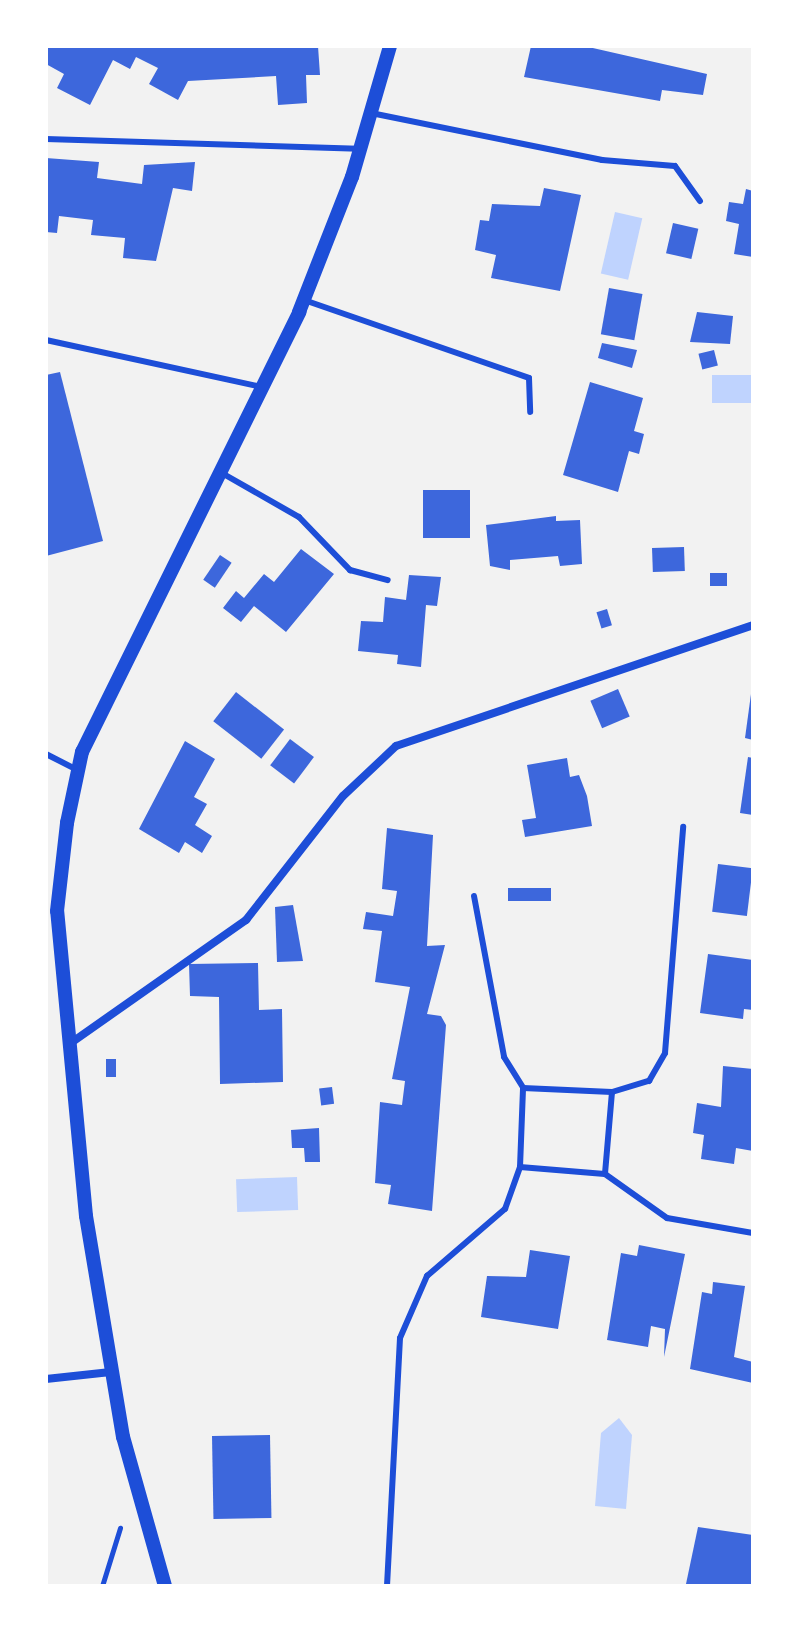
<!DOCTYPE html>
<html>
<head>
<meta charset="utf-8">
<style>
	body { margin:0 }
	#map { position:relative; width:799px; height:1632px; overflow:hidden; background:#f2f2f2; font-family:Cabin,sans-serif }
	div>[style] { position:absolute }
	.water>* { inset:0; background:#bfd3fe; transform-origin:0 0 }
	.building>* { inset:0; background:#3d67dc; transform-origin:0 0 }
	.path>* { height:5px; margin:-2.5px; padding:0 2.5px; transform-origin:2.5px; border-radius:2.5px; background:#1d4ed8 }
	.service>* { height:6px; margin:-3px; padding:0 3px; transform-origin:3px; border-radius:3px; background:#1d4ed8 }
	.minor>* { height:8px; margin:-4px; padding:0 4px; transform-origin:4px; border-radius:4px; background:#1d4ed8 }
	.tertiary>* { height:14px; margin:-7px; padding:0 7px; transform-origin:7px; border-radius:7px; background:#1d4ed8 }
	span { translate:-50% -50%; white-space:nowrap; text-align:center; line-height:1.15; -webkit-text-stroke:6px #fff; paint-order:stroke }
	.frame { position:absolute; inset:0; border:48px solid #fff; pointer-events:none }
</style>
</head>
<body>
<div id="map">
	<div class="water">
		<i style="left:615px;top:212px;width:28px;height:63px;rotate:13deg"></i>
		<i style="left:753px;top:375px;width:28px;height:41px;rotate:90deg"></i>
		<i style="left:297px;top:1177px;width:33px;height:61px;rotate:88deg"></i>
		<i style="clip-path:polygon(619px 1418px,632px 1435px,626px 1509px,595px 1506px,601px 1433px)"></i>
	</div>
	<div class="building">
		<i style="clip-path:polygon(46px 46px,318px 46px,320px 75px,306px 75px,307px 103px,278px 105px,276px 76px,188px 81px,178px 100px,149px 84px,158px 68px,136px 57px,130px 69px,113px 60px,90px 105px,57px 88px,64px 74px,46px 64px)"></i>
		<i style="clip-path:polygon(531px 46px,584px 46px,707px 74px,703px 95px,662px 90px,660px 101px,524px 77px)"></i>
		<i style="clip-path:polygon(46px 158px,99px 162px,97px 178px,142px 184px,144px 165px,195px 162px,192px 191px,173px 188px,156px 261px,123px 258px,125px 238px,91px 235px,93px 220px,59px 216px,57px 233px,46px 232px)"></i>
		<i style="clip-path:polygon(544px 188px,581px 195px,560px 291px,491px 278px,496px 255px,475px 250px,480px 220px,489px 221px,492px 204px,540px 206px)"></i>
		<i style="clip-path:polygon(746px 189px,753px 191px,753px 257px,734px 254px,739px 224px,726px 221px,729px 202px,743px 204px)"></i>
		<i style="left:673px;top:223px;width:26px;height:31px;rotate:13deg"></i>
		<i style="left:609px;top:288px;width:34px;height:47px;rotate:10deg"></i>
		<i style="clip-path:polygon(697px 312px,733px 316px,730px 344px,690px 342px)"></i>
		<i style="clip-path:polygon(602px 343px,637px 350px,632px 368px,598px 358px)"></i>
		<i style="left:714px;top:350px;width:16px;height:16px;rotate:76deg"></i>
		<i style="clip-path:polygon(60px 372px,103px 541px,46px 556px,46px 375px)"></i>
		<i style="clip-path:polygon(590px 382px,643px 398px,634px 431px,644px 434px,639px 454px,629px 451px,618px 492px,563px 475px)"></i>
		<i style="left:423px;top:490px;width:47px;height:48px"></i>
		<i style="clip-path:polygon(556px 516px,556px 521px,580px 520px,582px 564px,560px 566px,558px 556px,510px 560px,510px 570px,490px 566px,486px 525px)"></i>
		<i style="left:684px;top:547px;width:24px;height:32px;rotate:88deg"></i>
		<i style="clip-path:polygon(301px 549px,334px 574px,286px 632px,254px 606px,241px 622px,223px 608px,236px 591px,244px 598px,264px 574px,274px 582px)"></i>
		<i style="left:220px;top:555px;width:14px;height:30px;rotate:34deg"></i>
		<i style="left:727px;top:573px;width:13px;height:17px;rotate:90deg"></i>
		<i style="clip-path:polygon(409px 575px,441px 577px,437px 606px,426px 605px,421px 667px,397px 664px,398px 655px,358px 651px,361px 621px,383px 622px,385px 597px,406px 600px)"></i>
		<i style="left:607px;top:609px;width:17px;height:11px;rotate:73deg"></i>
		<i style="left:618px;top:689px;width:30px;height:30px;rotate:67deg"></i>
		<i style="left:236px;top:692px;width:61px;height:37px;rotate:38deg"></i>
		<i style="clip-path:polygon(751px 694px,753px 694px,753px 740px,745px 738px)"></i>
		<i style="left:290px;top:739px;width:30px;height:33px;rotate:37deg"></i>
		<i style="clip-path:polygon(185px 741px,215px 759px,194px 797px,207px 804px,195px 825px,212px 836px,202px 853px,185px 842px,179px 853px,139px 829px)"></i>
		<i style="clip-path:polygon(748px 757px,753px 758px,753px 815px,740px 813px)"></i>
		<i style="clip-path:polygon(567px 758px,570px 777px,579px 775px,587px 796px,592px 826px,525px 837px,522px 820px,536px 818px,527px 765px)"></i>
		<i style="clip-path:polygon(387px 828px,433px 835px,427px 946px,445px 945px,427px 1014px,441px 1016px,446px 1025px,432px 1211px,388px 1204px,391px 1185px,375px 1183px,380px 1102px,402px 1105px,405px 1081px,392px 1079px,410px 987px,375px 982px,382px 931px,363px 929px,366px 912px,393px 916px,397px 891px,382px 889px)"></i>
		<i style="left:718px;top:864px;width:35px;height:48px;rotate:7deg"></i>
		<i style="left:508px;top:888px;width:43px;height:13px"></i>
		<i style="clip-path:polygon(293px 905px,303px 961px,277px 962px,275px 907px)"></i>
		<i style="clip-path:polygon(708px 954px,753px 960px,753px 1010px,744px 1009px,743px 1019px,700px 1013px)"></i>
		<i style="clip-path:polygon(258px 963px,259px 1010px,282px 1009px,283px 1082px,220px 1084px,219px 997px,190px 996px,189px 964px)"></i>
		<i style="left:106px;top:1059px;width:10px;height:18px"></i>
		<i style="clip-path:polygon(723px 1066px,753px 1069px,753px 1151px,736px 1148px,734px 1164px,701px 1159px,704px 1135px,693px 1133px,697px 1103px,721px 1107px)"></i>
		<i style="left:332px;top:1087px;width:17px;height:13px;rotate:83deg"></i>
		<i style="clip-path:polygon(319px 1128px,320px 1162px,305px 1162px,304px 1148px,292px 1148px,291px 1130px)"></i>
		<i style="clip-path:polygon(639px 1245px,685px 1254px,664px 1357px,665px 1329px,651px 1326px,648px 1347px,607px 1340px,621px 1253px,637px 1256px)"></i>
		<i style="clip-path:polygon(530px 1250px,570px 1256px,558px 1329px,481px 1317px,487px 1276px,526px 1277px)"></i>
		<i style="clip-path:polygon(713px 1282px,745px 1286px,734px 1357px,753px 1362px,753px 1383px,690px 1369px,702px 1292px,712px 1294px)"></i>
		<i style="left:270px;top:1435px;width:83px;height:58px;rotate:89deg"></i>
		<i style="clip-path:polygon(698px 1527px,753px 1535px,753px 1586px,686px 1584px)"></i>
	</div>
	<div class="path">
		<i style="left:102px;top:1586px;width:61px;rotate:-72.8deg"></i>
	</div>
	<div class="service">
		<i style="left:371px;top:113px;width:236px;rotate:11.5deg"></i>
		<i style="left:602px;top:160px;width:73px;rotate:4.7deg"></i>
		<i style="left:675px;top:166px;width:43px;rotate:54.5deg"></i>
		<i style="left:46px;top:139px;width:312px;rotate:1.8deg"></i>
		<i style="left:304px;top:300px;width:238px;rotate:19.1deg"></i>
		<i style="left:529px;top:378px;width:34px;rotate:88deg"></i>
		<i style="left:46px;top:340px;width:221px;rotate:12.3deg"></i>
		<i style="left:220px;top:472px;width:91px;rotate:29.7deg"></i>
		<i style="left:299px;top:517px;width:74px;rotate:46.1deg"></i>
		<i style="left:350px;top:570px;width:39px;rotate:15deg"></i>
		<i style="left:46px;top:754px;width:36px;rotate:27deg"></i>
		<i style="left:474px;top:896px;width:164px;rotate:79.4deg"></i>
		<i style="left:504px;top:1057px;width:36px;rotate:58deg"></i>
		<i style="left:612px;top:1092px;width:82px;rotate:94.9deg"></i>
		<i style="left:605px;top:1174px;width:76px;rotate:35.4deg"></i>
		<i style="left:667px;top:1218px;width:87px;rotate:9.9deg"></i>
		<i style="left:520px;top:1167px;width:85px;rotate:4.7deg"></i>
		<i style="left:387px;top:1586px;width:248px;rotate:-87deg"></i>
		<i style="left:400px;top:1338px;width:68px;rotate:-66.5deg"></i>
		<i style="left:427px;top:1276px;width:103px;rotate:-40.7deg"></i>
		<i style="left:505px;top:1209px;width:45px;rotate:-70.3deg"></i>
		<i style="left:520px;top:1167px;width:79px;rotate:-87.8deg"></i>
		<i style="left:523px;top:1088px;width:89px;rotate:2.6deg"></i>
		<i style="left:612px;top:1092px;width:39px;rotate:-17deg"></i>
		<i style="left:649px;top:1081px;width:32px;rotate:-60deg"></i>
		<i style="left:665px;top:1053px;width:227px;rotate:-85.4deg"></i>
	</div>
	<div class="minor">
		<i style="left:68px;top:1045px;width:218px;rotate:-35.1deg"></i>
		<i style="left:246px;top:920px;width:157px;rotate:-52deg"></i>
		<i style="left:343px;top:796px;width:73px;rotate:-43.3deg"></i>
		<i style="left:396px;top:746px;width:377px;rotate:-18.7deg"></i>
		<i style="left:46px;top:1379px;width:65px;rotate:-6.1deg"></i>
	</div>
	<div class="tertiary">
		<i style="left:165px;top:1586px;width:155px;rotate:-105.7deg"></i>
		<i style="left:123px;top:1437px;width:224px;rotate:-99.5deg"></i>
		<i style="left:86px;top:1216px;width:306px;rotate:-95.4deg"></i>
		<i style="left:57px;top:911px;width:89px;rotate:-83.5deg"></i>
		<i style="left:67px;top:823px;width:73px;rotate:-78.1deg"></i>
		<i style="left:82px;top:752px;width:491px;rotate:-63.7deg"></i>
		<i style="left:299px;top:312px;width:145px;rotate:-68.6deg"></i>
		<i style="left:352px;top:177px;width:136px;rotate:-73.8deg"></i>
	</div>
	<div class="frame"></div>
</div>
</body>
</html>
